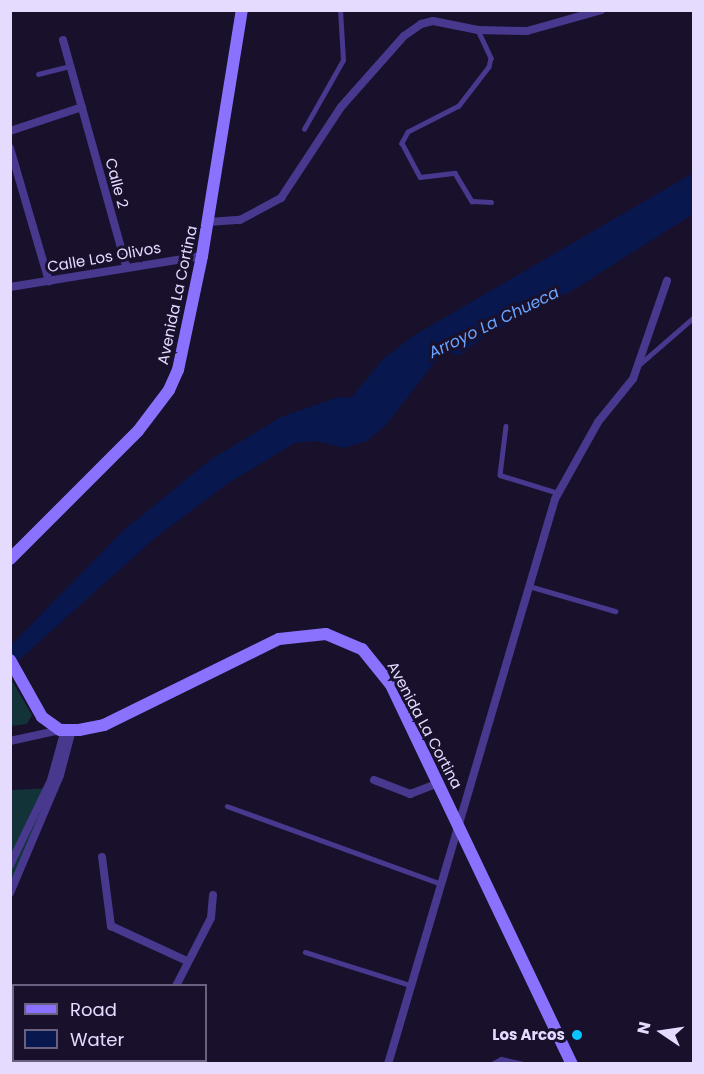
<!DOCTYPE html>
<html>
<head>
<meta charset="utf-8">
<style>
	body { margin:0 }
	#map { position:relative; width:704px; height:1074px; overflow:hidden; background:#19102c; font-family:Poppins,sans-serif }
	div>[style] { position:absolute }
	.green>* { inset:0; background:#123337 }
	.water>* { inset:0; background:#08174d }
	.lane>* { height:4.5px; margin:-2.25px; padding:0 2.25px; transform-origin:2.25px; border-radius:2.25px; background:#48388e }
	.street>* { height:8px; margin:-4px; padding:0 4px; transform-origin:4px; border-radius:4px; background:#48388e }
	.secondary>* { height:12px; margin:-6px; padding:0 6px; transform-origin:6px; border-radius:6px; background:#8a72ff }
	.dots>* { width:16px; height:16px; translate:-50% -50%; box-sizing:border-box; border:3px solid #19102c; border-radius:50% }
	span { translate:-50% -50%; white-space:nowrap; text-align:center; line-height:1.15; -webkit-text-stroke:6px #19102c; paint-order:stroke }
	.street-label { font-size:15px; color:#e4dbff }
	.poi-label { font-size:15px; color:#e4dbff; font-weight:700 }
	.right { translate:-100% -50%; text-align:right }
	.water-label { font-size:16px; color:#69a4ff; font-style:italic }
	.frame { position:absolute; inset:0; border:12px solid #e4dbff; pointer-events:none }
	.legend { position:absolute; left:12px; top:984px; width:195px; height:78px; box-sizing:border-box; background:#19102c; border:2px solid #6a6180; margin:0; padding:8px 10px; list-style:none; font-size:18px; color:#e4dbff }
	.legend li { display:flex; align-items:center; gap:12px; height:30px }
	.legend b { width:30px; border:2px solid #6a6180 }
	.north { position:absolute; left:632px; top:1002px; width:60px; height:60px; -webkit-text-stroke:4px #19102c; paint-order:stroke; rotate:283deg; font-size:16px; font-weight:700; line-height:24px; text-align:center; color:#e4dbff }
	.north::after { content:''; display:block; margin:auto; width:21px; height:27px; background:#e4dbff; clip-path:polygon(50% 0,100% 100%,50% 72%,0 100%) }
</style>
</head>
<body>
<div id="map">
	<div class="green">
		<i style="clip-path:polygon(10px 677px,32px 715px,27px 724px,11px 726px)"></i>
		<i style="clip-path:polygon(55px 788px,11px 893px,11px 790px)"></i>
	</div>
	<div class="water">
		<i style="clip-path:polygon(693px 173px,693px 214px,575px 289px,485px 336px,461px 355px,449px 353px,437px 359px,386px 425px,367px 441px,344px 448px,316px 441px,295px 443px,227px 484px,155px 538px,11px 667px,11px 645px,124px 530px,210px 460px,281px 417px,338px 397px,351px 398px,384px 358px,413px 336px)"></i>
	</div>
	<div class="lane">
		<i style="left:478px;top:30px;width:31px;rotate:65deg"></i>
		<i style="left:491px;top:58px;width:9px;rotate:103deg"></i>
		<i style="left:489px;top:67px;width:49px;rotate:127.6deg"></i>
		<i style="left:459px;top:106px;width:57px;rotate:153deg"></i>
		<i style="left:408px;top:132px;width:13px;rotate:119deg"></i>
		<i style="left:402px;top:143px;width:38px;rotate:62deg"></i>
		<i style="left:420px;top:177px;width:35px;rotate:-7deg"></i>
		<i style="left:455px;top:173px;width:33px;rotate:59deg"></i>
		<i style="left:472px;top:201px;width:19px;rotate:3deg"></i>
		<i style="left:38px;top:74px;width:34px;rotate:-14deg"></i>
		<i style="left:304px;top:129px;width:79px;rotate:-60.5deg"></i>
		<i style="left:343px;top:60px;width:50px;rotate:-93.4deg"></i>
		<i style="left:640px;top:364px;width:72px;rotate:-41deg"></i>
		<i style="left:506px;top:426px;width:49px;rotate:97deg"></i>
		<i style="left:500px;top:475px;width:61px;rotate:17.2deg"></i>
		<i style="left:529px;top:586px;width:90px;rotate:16.2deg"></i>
		<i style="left:227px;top:806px;width:226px;rotate:20deg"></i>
		<i style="left:305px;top:952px;width:110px;rotate:17.4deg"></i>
		<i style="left:492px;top:1064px;width:10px;rotate:-29deg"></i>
		<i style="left:501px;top:1059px;width:24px;rotate:12deg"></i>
	</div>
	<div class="street">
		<i style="left:63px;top:40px;width:235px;rotate:74.4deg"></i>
		<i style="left:10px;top:131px;width:76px;rotate:-18.4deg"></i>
		<i style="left:10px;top:148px;width:139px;rotate:73.7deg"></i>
		<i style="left:208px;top:222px;width:32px;rotate:-4deg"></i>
		<i style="left:240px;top:220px;width:47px;rotate:-28.2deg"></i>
		<i style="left:281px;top:198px;width:109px;rotate:-56.6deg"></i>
		<i style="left:341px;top:107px;width:95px;rotate:-48.4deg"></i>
		<i style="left:404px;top:36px;width:21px;rotate:-35deg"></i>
		<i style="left:421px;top:24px;width:12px;rotate:-14deg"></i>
		<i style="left:433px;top:21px;width:46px;rotate:11.3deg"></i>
		<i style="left:478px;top:30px;width:49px;rotate:1.2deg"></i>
		<i style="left:527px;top:31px;width:77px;rotate:-15.8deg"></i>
		<i style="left:10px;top:287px;width:194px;rotate:-9.2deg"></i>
		<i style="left:10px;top:741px;width:51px;rotate:-12.4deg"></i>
		<i style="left:374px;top:780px;width:39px;rotate:21deg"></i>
		<i style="left:410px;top:794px;width:31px;rotate:-21deg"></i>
		<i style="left:102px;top:857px;width:70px;rotate:82.6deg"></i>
		<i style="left:111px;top:926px;width:84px;rotate:24.7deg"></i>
		<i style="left:10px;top:865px;width:94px;rotate:-64.2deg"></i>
		<i style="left:51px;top:780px;width:52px;rotate:-74.4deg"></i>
		<i style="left:10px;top:893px;width:128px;rotate:-67deg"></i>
		<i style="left:60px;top:775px;width:47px;rotate:-75.1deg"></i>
		<i style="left:176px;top:986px;width:76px;rotate:-62.8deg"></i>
		<i style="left:211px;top:918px;width:23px;rotate:-85deg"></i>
		<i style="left:142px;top:1064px;width:4px;rotate:-76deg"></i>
		<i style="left:388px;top:1064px;width:589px;rotate:-73.53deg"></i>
		<i style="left:555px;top:499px;width:88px;rotate:-60.8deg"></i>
		<i style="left:598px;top:422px;width:55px;rotate:-50.9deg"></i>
		<i style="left:633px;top:379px;width:104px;rotate:-70.9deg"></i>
	</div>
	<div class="secondary">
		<i style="left:10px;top:559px;width:181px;rotate:-45deg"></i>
		<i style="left:138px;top:431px;width:51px;rotate:-52.9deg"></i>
		<i style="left:169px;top:390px;width:22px;rotate:-66deg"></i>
		<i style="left:178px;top:370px;width:116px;rotate:-78.1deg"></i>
		<i style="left:202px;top:256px;width:249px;rotate:-80.8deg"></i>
		<i style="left:10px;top:660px;width:65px;rotate:60.7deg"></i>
		<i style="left:42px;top:717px;width:22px;rotate:36deg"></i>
		<i style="left:60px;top:730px;width:19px"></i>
		<i style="left:79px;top:730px;width:25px;rotate:-11deg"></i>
		<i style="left:104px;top:725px;width:195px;rotate:-26.2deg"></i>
		<i style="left:279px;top:639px;width:47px;rotate:-6.1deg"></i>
		<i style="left:326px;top:634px;width:39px;rotate:23deg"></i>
		<i style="left:362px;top:649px;width:46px;rotate:51.1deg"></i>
		<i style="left:391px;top:685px;width:420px;rotate:64.5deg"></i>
	</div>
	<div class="dots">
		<i style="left:577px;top:1035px;background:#07c3ff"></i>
	</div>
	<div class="street-label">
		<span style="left:117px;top:183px;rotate:75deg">Calle 2</span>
		<span style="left:104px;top:257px;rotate:-10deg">Calle Los Olivos</span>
		<span style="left:177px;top:295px;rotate:-78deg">Avenida La Cortina</span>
		<span style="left:425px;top:725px;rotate:62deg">Avenida La Cortina</span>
	</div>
	<div class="poi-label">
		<span class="right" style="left:565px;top:1035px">Los Arcos</span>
	</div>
	<div class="water-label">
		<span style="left:494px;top:323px;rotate:-26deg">Arroyo La Chueca</span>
	</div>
	<div class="frame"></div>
	<ul class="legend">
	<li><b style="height:8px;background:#8a72ff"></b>Road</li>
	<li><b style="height:16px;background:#08174d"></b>Water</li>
	</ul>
	<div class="north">N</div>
</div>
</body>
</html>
